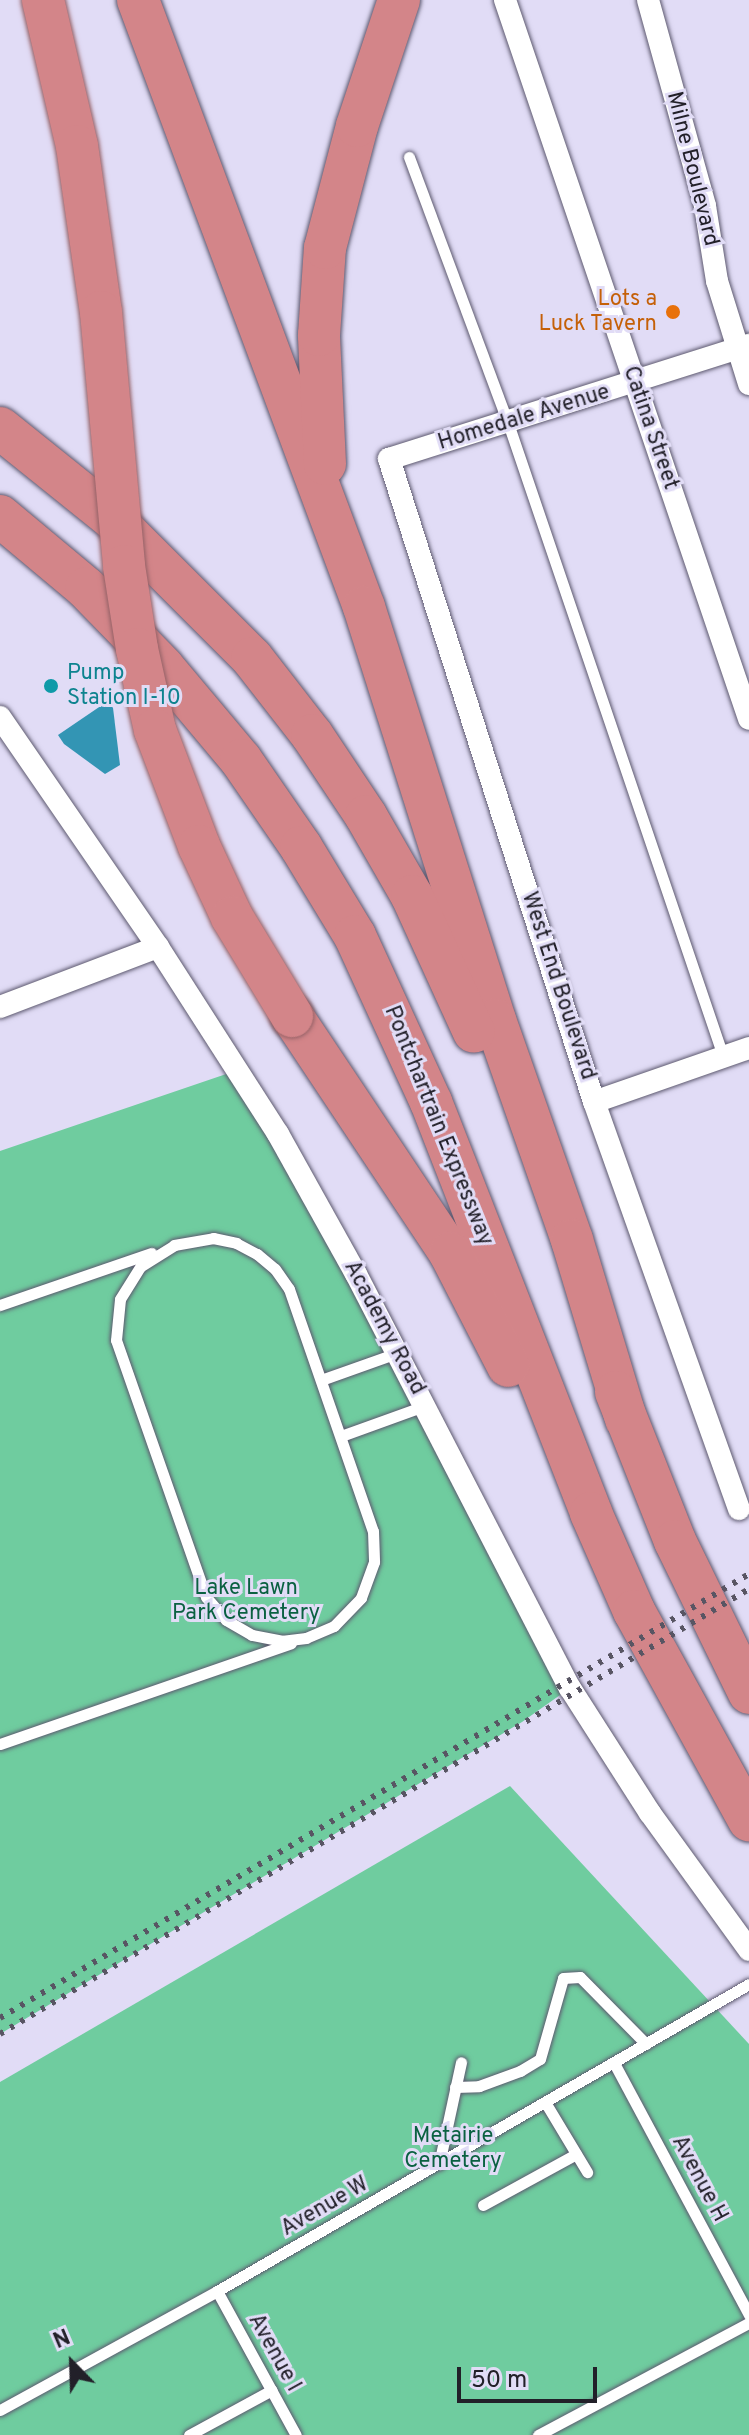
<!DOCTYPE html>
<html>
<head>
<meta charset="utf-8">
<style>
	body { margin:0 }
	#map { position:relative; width:749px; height:2435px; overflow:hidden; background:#e1dcf6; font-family:Overpass,sans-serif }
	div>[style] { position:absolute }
	.green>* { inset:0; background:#6fcc9f }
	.water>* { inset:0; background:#3395b4 }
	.roads { filter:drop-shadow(0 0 2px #5d596f) drop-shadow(0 0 2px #5d596f) }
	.lane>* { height:11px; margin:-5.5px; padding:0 5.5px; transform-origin:5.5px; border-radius:5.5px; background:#fff }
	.street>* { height:22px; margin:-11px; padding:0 11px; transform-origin:11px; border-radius:11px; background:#fff }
	.highway>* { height:42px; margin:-21px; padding:0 21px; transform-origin:21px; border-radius:21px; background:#d38589 }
	.rail>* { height:6px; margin-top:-3px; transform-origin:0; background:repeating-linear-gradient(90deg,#585563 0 4px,transparent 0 12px) }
	.bridges { filter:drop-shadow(0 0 2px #956267) drop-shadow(0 0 2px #956267) }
	.highway-bridge>* { height:42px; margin:-21px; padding:0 21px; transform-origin:21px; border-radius:21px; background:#d38589 }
	.dots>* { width:22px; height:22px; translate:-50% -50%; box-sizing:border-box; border:4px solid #e1dcf6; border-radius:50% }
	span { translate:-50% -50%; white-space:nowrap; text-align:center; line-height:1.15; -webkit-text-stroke:6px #e1dcf6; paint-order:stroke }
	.street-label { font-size:22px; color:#222029 }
	.food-label { font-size:22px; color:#c56008 }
	.right { translate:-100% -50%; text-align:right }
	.culture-label { font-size:22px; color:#0d838f }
	.left { translate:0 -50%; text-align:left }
	.park-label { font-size:22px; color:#0a6141 }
	.north { position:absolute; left:32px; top:2323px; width:80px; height:80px; -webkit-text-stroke:6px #e1dcf6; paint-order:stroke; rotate:337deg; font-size:22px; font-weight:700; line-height:32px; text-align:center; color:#222029 }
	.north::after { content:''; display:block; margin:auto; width:28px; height:36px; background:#222029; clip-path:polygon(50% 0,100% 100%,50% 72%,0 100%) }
	.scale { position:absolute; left:457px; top:2367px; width:140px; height:36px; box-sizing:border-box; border:4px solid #222029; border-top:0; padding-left:10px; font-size:24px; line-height:28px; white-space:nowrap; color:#222029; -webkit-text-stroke:6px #e1dcf6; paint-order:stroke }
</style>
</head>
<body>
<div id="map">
	<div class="green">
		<i style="clip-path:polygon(238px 1070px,570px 1688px,522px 1722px,0 2034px,0 1151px)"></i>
		<i style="clip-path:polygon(510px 1786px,749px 2044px,749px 2435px,0 2435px,0 2082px)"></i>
	</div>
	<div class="water">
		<i style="clip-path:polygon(108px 701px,113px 708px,120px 765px,105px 774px,64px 744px,58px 735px)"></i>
	</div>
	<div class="roads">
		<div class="lane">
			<i style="left:409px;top:157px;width:284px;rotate:69.6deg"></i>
			<i style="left:508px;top:423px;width:669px;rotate:71.24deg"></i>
			<i style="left:213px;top:1238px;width:24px;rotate:12deg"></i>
			<i style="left:236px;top:1243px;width:24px;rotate:28deg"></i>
			<i style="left:257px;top:1254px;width:23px;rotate:40deg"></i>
			<i style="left:275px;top:1269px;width:24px;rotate:55deg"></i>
			<i style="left:289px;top:1289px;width:256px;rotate:70.9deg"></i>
			<i style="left:373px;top:1531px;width:31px;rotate:88deg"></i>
			<i style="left:374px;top:1562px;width:38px;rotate:110deg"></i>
			<i style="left:361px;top:1598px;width:39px;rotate:134deg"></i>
			<i style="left:334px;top:1626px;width:30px;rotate:157deg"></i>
			<i style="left:306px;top:1638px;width:23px;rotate:173deg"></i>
			<i style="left:283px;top:1641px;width:32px;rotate:-169deg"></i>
			<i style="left:252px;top:1635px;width:30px;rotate:-150deg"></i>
			<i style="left:226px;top:1620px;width:30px;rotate:-131deg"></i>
			<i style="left:206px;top:1597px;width:272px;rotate:-109.3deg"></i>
			<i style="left:116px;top:1340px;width:41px;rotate:-84.4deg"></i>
			<i style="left:120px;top:1299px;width:39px;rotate:-58deg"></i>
			<i style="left:141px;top:1266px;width:39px;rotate:-32deg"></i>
			<i style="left:174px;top:1245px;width:40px;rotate:-10deg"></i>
			<i style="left:0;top:1305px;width:160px;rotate:-19deg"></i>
			<i style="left:321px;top:1380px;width:81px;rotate:-19.6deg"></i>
			<i style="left:341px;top:1436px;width:88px;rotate:-19.9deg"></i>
			<i style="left:0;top:1744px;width:308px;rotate:-19.1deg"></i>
			<i style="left:614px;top:2063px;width:286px;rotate:61.8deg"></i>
			<i style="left:455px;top:2087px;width:24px;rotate:-2deg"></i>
			<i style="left:479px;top:2086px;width:44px;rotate:-20.1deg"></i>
			<i style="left:520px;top:2071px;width:23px;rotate:-31deg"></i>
			<i style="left:540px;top:2059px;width:84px;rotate:-74.1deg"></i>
			<i style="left:563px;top:1978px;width:17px;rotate:-3deg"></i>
			<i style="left:580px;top:1977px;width:94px;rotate:45.4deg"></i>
			<i style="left:545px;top:2102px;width:82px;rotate:59deg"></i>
			<i style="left:439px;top:2164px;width:104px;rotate:-77.8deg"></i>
			<i style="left:483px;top:2205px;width:106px;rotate:-28.7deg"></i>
			<i style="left:217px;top:2291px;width:164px;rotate:61.3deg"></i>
			<i style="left:0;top:2410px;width:247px;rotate:-28.7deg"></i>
			<i style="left:217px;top:2291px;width:614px;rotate:-29.99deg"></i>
			<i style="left:189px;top:2435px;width:94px;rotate:-28.5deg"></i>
			<i style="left:538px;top:2435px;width:239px;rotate:-28deg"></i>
		</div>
		<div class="street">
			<i style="left:505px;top:0;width:759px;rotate:71.25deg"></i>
			<i style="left:648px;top:0;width:214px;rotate:74.5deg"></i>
			<i style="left:705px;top:206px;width:76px;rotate:80.9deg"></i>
			<i style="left:717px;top:281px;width:108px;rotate:72.7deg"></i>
			<i style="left:0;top:717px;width:279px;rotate:55.5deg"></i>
			<i style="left:158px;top:947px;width:222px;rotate:57.3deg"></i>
			<i style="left:278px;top:1134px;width:160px;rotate:60.9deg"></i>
			<i style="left:356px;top:1274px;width:466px;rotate:62.7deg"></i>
			<i style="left:570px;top:1688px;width:148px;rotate:57.4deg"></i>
			<i style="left:650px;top:1813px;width:169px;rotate:54.1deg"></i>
			<i style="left:0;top:1007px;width:169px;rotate:-20.8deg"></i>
			<i style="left:594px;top:1102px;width:164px;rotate:-19.2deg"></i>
			<i style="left:739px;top:1509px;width:432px;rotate:-109.6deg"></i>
			<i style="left:594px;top:1102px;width:675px;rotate:-107.68deg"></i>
			<i style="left:389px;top:459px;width:378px;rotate:-17.6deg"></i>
		</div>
		<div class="highway">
			<i style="left:138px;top:0;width:648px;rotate:69.58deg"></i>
			<i style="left:364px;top:607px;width:433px;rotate:72.4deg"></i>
			<i style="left:495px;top:1020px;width:233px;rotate:70.7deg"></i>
			<i style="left:572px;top:1240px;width:187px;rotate:73.2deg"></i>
			<i style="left:0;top:428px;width:144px;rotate:38.8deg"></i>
			<i style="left:112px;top:518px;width:198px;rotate:45deg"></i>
			<i style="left:252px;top:658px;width:98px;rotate:52.1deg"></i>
			<i style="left:312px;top:735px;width:97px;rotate:56.3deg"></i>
			<i style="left:366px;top:816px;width:92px;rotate:60.1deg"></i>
			<i style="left:412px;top:896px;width:149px;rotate:65.5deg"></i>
			<i style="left:325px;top:464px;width:129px;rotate:-92.7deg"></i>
			<i style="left:319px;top:335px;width:87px;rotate:-86.1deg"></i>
			<i style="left:325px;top:248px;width:126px;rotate:-75.3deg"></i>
			<i style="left:357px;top:126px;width:133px;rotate:-71.6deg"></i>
			<i style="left:0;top:516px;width:112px;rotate:39.9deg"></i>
			<i style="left:86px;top:588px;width:110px;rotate:45.7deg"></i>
			<i style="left:163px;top:667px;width:121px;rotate:50deg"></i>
			<i style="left:241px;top:760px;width:106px;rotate:55.4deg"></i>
			<i style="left:301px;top:847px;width:104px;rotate:58.8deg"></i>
			<i style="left:355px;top:936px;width:183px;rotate:65.4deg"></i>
			<i style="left:431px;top:1102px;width:441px;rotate:68.7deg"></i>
			<i style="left:591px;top:1513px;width:107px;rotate:66.3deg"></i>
			<i style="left:634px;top:1611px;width:239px;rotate:61.2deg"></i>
			<i style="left:292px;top:1016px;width:285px;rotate:56.3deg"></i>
			<i style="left:450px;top:1253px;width:127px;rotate:62.8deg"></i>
			<i style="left:616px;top:1392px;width:160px;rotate:68.4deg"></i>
			<i style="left:675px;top:1541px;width:169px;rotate:64deg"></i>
		</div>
	</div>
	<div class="rail">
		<i style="left:0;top:2018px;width:871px;rotate:-30.66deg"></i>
		<i style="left:0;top:2034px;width:871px;rotate:-30.72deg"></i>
	</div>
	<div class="bridges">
		<div class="highway-bridge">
			<i style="left:43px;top:0;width:150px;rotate:76.9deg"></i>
			<i style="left:77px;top:146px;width:168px;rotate:81.8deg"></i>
			<i style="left:101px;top:312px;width:255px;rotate:84.8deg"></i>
			<i style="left:124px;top:566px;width:84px;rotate:81.1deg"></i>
			<i style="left:137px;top:649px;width:83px;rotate:77.5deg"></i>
			<i style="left:155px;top:730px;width:124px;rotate:69.2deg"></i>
			<i style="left:199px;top:846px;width:78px;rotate:65.1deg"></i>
			<i style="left:232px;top:917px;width:116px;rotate:58.8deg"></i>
		</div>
	</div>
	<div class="dots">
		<i style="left:673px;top:312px;background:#e8710a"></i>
		<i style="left:51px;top:686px;background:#0f9aa8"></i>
	</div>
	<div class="street-label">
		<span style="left:692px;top:169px;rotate:76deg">Milne Boulevard</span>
		<span style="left:524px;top:418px;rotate:-17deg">Homedale Avenue</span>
		<span style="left:650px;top:428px;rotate:71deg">Catina Street</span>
		<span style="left:558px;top:986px;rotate:72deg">West End Boulevard</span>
		<span style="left:438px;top:1126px;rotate:68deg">Pontchartrain Expressway</span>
		<span style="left:384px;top:1328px;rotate:62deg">Academy Road</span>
		<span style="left:699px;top:2179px;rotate:62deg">Avenue H</span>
		<span style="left:325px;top:2207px;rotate:-30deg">Avenue W</span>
		<span style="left:274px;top:2353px;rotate:61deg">Avenue I</span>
	</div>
	<div class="food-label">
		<span class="right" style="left:657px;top:312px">Lots a<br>Luck Tavern</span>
	</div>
	<div class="culture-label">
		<span class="left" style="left:67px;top:686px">Pump<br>Station I-10</span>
	</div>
	<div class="park-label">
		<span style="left:246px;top:1601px">Lake Lawn<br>Park Cemetery</span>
		<span style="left:453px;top:2149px">Metairie<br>Cemetery</span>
	</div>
	<div class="north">N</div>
	<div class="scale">50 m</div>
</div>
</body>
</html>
